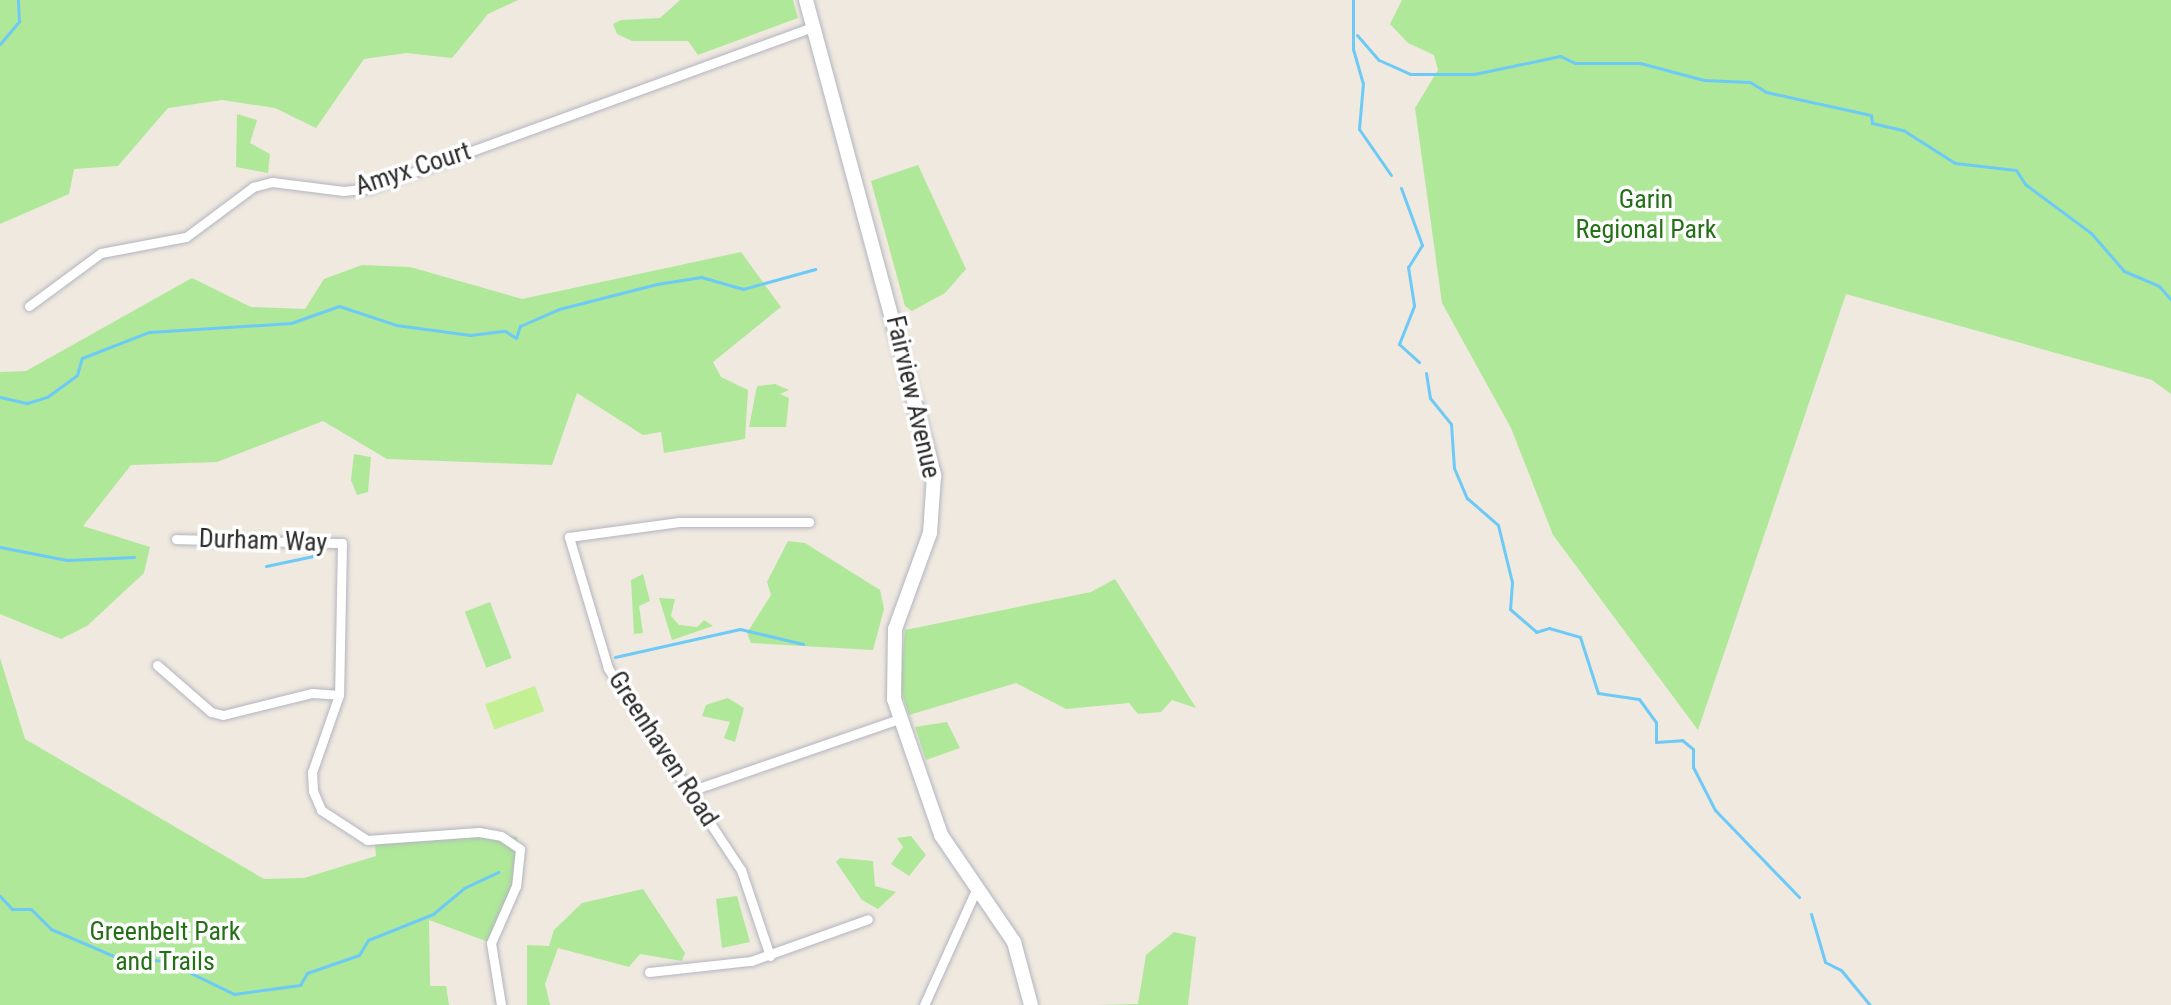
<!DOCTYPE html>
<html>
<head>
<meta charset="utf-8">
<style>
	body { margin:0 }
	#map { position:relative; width:2171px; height:1005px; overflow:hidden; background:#efe9df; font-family:"Roboto Condensed",sans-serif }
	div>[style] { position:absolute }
	.green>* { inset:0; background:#afe899; transform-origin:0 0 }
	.pitch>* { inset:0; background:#c4f094; transform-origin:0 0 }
	.stream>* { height:3px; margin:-1.5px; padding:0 1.5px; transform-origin:1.5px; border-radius:1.5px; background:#6dcaf6 }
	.roads { filter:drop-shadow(0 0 2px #b3b4c1) drop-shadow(0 0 2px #b3b4c1) }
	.minor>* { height:9px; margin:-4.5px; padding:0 4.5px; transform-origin:4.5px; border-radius:4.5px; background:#fff }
	.secondary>* { height:14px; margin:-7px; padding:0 7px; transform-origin:7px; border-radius:7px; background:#fff }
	span { translate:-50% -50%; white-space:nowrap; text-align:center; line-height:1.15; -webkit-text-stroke:7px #fff; paint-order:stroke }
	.street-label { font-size:26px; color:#2d2d2d }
	.park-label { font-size:26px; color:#247017 }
</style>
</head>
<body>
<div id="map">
	<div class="green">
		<i style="clip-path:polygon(0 0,518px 0,488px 14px,452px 58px,406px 53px,364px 59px,316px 128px,275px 108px,222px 100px,168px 108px,118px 166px,74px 169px,69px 194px,0 224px)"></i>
		<i style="clip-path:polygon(680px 0,793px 0,798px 18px,698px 55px,688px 41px,632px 41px,617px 34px,613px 24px,621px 20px,660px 18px)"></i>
		<i style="clip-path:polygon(1402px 0,2171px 0,2171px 394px,2152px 380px,1846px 294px,1698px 730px,1553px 535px,1511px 428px,1442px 303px,1415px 108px,1438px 70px,1434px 55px,1408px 43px,1390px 24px)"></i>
		<i style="clip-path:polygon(237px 114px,257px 120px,250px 143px,270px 154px,268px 173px,236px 167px)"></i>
		<i style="clip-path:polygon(918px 165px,966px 269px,945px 293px,912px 311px,905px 306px,871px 181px)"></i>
		<i style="clip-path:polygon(741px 252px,781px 307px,713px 362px,721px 377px,748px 390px,745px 439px,664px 453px,661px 432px,643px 435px,577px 393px,552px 465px,387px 459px,323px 421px,217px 462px,131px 465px,83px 526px,150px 547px,144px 573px,87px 626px,61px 639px,0 614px,0 372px,26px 371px,192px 278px,251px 307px,305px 309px,324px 279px,362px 265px,410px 267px,522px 299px)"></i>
		<i style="clip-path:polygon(775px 384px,789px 390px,780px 394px,789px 398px,786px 427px,749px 427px,757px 386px)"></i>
		<i style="clip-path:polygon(354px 454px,371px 457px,368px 492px,357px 495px,351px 480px)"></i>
		<i style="clip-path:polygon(788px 541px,805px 543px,880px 590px,884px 609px,873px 650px,751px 643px,747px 633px,771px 595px,767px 582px)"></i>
		<i style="clip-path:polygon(643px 574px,650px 601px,639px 606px,643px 633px,634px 634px,631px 580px)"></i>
		<i style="clip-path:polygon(1115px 579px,1196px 708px,1172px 700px,1161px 712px,1138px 714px,1129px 703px,1066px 709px,1016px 683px,909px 715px,900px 688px,905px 630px,1091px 592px)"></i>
		<i style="clip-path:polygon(659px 598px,675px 599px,671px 616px,679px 625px,697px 627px,704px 620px,713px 626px,672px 640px)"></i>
		<i style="left:490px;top:602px;width:60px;height:27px;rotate:69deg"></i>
		<i style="clip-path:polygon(0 658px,25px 739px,264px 879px,304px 878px,376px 856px,375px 843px,479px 832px,517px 837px,521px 869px,491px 943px,429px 920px,430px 986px,446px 986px,449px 1005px,0 1005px)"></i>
		<i style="clip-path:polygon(728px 698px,744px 708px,735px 742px,724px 738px,730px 722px,702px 716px,706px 705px)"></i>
		<i style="clip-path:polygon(947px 722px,960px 748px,926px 760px,915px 727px)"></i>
		<i style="clip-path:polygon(911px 836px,926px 855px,909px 876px,891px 864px,903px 847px,897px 838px)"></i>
		<i style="clip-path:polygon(840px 858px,873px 861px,875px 886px,896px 892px,878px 909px,862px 900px,836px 862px)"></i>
		<i style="clip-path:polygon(643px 889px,685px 953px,682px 961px,640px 954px,629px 967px,558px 948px,545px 984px,550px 1005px,527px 1005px,527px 945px,549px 946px,554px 930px,582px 903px)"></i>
		<i style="clip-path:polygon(737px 896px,750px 942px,722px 948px,716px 899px)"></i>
		<i style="clip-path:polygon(1174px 932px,1196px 937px,1188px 1005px,1098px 1005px,1138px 1004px,1146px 955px)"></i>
	</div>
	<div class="pitch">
		<i style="left:535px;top:686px;width:27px;height:53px;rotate:70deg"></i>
	</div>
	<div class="stream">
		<i style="left:1353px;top:0;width:49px;rotate:90deg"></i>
		<i style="left:1353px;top:49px;width:35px;rotate:74deg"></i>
		<i style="left:1363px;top:83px;width:46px;rotate:95deg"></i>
		<i style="left:1359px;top:129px;width:56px;rotate:55.2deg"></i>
		<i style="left:1357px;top:35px;width:33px;rotate:49deg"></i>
		<i style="left:1379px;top:60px;width:34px;rotate:24deg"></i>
		<i style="left:1410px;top:74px;width:64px"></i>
		<i style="left:1474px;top:74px;width:88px;rotate:-11.8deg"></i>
		<i style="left:1560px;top:56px;width:17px;rotate:25deg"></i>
		<i style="left:1575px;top:63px;width:65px"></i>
		<i style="left:1640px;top:63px;width:66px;rotate:14.9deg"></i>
		<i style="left:1704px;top:80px;width:46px;rotate:2.5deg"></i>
		<i style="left:1750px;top:82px;width:19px;rotate:32deg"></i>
		<i style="left:1766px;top:92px;width:107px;rotate:12.4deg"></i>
		<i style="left:1871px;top:115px;width:8px;rotate:83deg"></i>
		<i style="left:1872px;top:123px;width:32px;rotate:13deg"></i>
		<i style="left:1903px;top:130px;width:62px;rotate:32.4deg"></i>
		<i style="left:1955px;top:163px;width:61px;rotate:6.5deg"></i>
		<i style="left:2016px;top:170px;width:17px;rotate:57deg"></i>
		<i style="left:2025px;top:184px;width:82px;rotate:36.6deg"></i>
		<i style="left:2091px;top:233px;width:50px;rotate:49deg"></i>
		<i style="left:2124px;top:271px;width:38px;rotate:23deg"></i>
		<i style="left:2159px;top:286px;width:18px;rotate:49deg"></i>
		<i style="left:0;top:44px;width:30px;rotate:-50deg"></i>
		<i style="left:19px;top:21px;width:21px;rotate:-93deg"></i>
		<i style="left:1401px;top:188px;width:61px;rotate:69.8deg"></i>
		<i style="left:1422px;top:245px;width:26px;rotate:122deg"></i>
		<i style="left:1408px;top:267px;width:39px;rotate:81deg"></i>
		<i style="left:1414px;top:306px;width:41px;rotate:111.5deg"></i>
		<i style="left:1399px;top:344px;width:27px;rotate:42deg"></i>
		<i style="left:1426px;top:373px;width:25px;rotate:81deg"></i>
		<i style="left:1430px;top:398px;width:33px;rotate:51deg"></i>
		<i style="left:1451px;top:424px;width:44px;rotate:86.1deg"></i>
		<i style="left:1454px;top:468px;width:33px;rotate:67deg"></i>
		<i style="left:1467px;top:498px;width:41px;rotate:41.1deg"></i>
		<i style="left:1498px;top:525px;width:59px;rotate:76.2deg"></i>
		<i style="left:1512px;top:582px;width:27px;rotate:94deg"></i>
		<i style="left:1510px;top:609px;width:35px;rotate:41deg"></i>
		<i style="left:1536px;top:632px;width:14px;rotate:-17deg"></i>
		<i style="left:1549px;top:628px;width:32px;rotate:16deg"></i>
		<i style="left:1580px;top:637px;width:59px;rotate:72.2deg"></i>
		<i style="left:1598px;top:693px;width:41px;rotate:8.3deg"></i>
		<i style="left:1639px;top:699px;width:29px;rotate:54deg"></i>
		<i style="left:1656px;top:722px;width:20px;rotate:90deg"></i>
		<i style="left:1656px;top:742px;width:26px;rotate:-4deg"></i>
		<i style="left:1682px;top:740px;width:14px;rotate:39deg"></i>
		<i style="left:1693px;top:749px;width:18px;rotate:90deg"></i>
		<i style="left:1693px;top:767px;width:48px;rotate:62.9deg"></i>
		<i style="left:1715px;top:810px;width:121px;rotate:46deg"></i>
		<i style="left:0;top:397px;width:28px;rotate:13deg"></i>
		<i style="left:27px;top:403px;width:21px;rotate:-17deg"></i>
		<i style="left:47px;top:397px;width:37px;rotate:-36deg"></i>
		<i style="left:77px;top:375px;width:18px;rotate:-74deg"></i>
		<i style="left:82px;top:358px;width:72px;rotate:-21.2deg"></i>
		<i style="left:149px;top:332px;width:142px;rotate:-3.6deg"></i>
		<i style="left:291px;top:323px;width:51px;rotate:-19.5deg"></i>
		<i style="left:339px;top:306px;width:60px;rotate:18.4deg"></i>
		<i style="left:396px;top:325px;width:75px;rotate:7.7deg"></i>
		<i style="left:470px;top:335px;width:35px;rotate:-7deg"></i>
		<i style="left:505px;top:331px;width:13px;rotate:32deg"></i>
		<i style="left:516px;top:338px;width:13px;rotate:-72deg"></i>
		<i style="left:520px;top:326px;width:43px;rotate:-23.6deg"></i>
		<i style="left:559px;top:309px;width:101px;rotate:-14.3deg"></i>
		<i style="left:657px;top:284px;width:45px;rotate:-9deg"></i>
		<i style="left:701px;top:277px;width:44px;rotate:15.9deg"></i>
		<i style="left:743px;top:289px;width:75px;rotate:-15.5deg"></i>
		<i style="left:0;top:547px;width:68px;rotate:11deg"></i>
		<i style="left:67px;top:560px;width:67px;rotate:-2.6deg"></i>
		<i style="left:266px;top:566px;width:58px;rotate:-11.9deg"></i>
		<i style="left:615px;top:657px;width:128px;rotate:-12.6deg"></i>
		<i style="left:740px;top:629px;width:65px;rotate:13.4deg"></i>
		<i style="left:0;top:896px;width:18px;rotate:47deg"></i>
		<i style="left:12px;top:909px;width:19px"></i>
		<i style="left:31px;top:909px;width:28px;rotate:45deg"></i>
		<i style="left:51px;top:929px;width:71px;rotate:23.3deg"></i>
		<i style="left:116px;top:957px;width:50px;rotate:4.6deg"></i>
		<i style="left:166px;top:961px;width:76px;rotate:25.9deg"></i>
		<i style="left:234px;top:994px;width:67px;rotate:-7.8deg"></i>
		<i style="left:300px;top:985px;width:14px;rotate:-60deg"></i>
		<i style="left:307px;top:973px;width:55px;rotate:-19.1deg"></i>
		<i style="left:359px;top:955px;width:17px;rotate:-59deg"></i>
		<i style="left:368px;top:940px;width:70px;rotate:-21.8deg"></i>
		<i style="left:433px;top:914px;width:40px;rotate:-40deg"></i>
		<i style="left:464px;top:888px;width:38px;rotate:-25deg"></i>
		<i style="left:1811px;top:914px;width:50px;rotate:73.7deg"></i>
		<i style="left:1825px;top:962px;width:18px;rotate:27deg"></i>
		<i style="left:1841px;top:970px;width:45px;rotate:50.4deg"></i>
	</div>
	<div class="roads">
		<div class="minor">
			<i style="left:29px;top:306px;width:89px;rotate:-36.4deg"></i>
			<i style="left:101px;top:253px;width:86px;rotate:-10.7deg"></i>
			<i style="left:186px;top:237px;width:84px;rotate:-36.7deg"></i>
			<i style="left:253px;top:187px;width:20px;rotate:-15deg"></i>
			<i style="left:272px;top:182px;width:72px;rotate:7.2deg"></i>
			<i style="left:343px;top:191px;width:27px;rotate:-6deg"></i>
			<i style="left:370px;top:188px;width:473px;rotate:-20deg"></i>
			<i style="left:176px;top:539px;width:166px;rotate:1.4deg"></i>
			<i style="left:342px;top:543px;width:152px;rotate:91.1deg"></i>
			<i style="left:339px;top:695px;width:82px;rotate:109.3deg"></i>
			<i style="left:312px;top:772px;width:19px;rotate:87deg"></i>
			<i style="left:313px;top:791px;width:21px;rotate:67deg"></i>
			<i style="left:321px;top:810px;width:55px;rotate:33.1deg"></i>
			<i style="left:367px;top:840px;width:112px;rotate:-4.1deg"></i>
			<i style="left:479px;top:832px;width:22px;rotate:10deg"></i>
			<i style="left:501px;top:836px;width:23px;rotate:34deg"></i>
			<i style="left:520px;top:849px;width:37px;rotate:96deg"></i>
			<i style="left:516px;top:886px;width:62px;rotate:113.7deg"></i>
			<i style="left:491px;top:943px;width:63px;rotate:80.8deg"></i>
			<i style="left:157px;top:665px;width:72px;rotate:41deg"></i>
			<i style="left:211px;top:712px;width:12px;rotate:14deg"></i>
			<i style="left:223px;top:715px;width:92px;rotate:-13.9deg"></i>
			<i style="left:312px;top:693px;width:27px;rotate:4deg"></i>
			<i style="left:690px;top:791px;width:221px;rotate:-19deg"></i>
			<i style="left:770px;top:956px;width:91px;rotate:-108.6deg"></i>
			<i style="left:741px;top:870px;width:242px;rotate:-123.4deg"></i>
			<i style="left:608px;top:668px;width:137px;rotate:-106.6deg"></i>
			<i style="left:569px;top:537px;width:111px;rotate:-7.8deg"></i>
			<i style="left:679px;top:522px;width:130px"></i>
			<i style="left:649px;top:972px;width:103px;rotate:-6.2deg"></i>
			<i style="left:751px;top:961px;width:124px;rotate:-19.7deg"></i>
			<i style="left:924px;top:1005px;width:126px;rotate:-65.7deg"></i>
		</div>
		<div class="secondary">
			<i style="left:806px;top:0;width:493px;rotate:74.9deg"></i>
			<i style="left:934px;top:476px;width:57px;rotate:94deg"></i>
			<i style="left:930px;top:533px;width:102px;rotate:110deg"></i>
			<i style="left:895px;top:629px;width:70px;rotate:90.8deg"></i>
			<i style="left:894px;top:699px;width:144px;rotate:70.9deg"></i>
			<i style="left:941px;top:835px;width:130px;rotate:55.7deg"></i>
			<i style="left:1014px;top:942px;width:65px;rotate:74.9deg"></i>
		</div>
	</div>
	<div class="street-label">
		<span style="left:413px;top:169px;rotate:-18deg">Amyx Court</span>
		<span style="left:913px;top:397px;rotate:77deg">Fairview Avenue</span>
		<span style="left:263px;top:541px;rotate:2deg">Durham Way</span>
		<span style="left:663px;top:749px;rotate:57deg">Greenhaven Road</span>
	</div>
	<div class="park-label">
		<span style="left:1646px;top:215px">Garin<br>Regional Park</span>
		<span style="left:165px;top:947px">Greenbelt Park<br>and Trails</span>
	</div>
</div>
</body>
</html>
